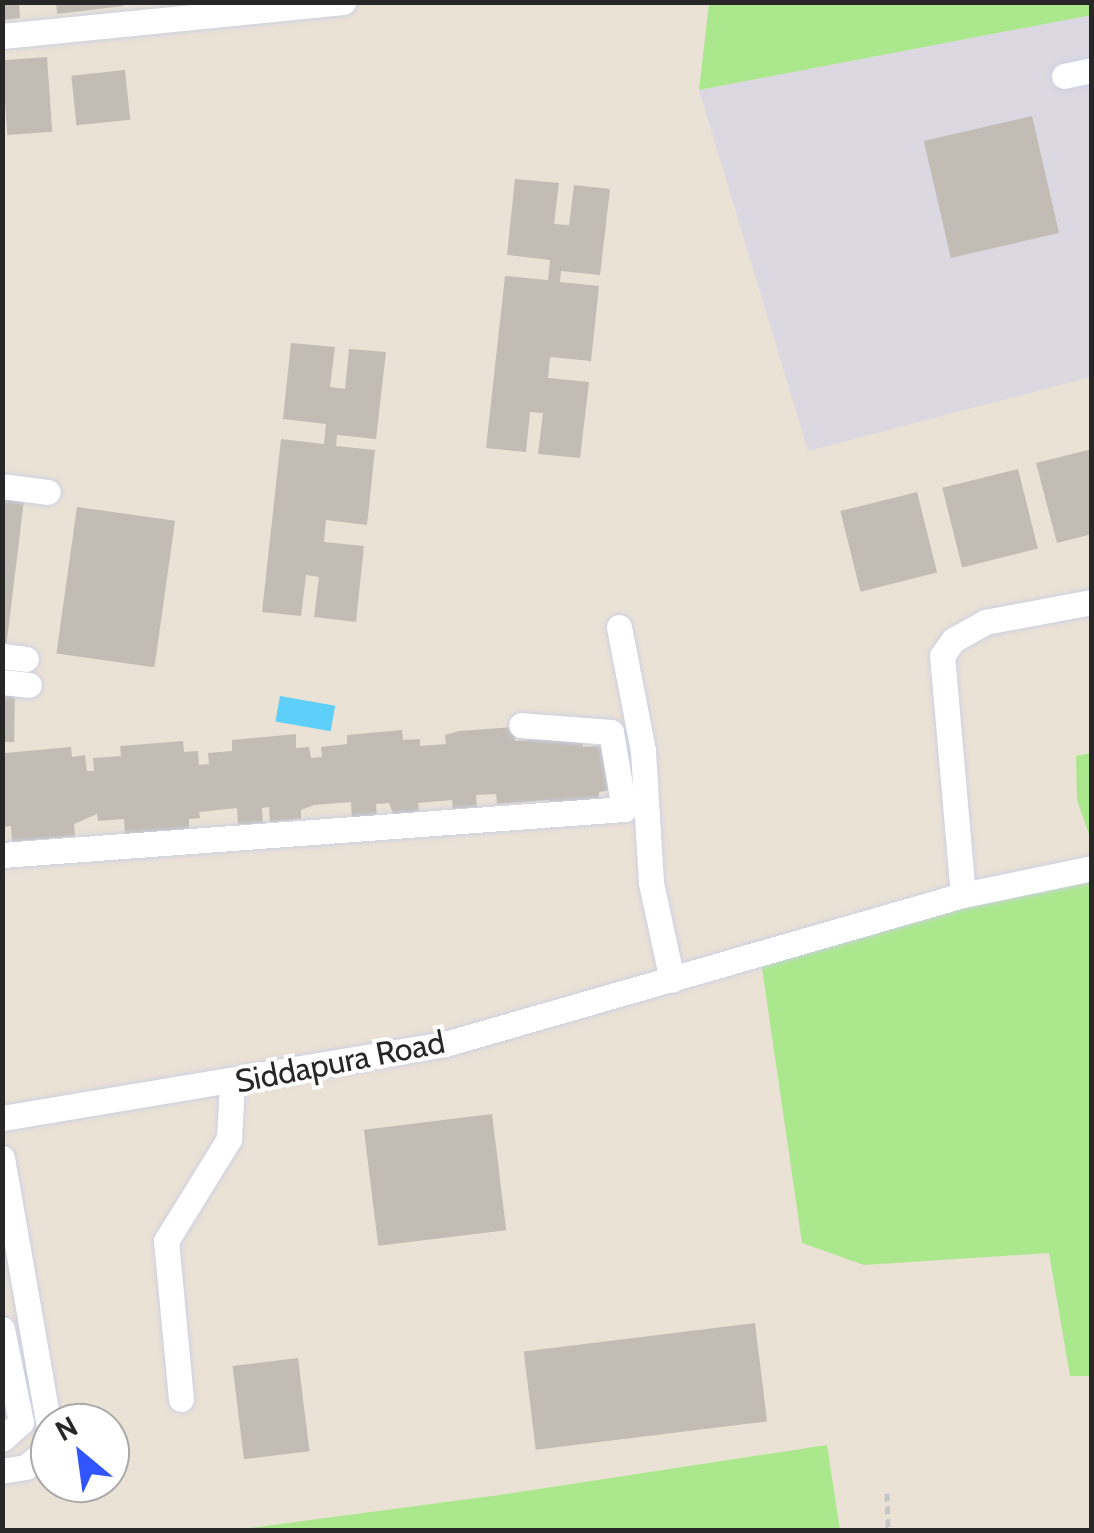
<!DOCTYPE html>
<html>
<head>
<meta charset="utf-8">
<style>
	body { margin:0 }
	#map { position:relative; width:1094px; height:1533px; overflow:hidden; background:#ebe2d6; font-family:Cabin,sans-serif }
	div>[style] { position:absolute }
	.industrial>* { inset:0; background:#dbd8e2 }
	.green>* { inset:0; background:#abe88d }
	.water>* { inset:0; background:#5ecff9; transform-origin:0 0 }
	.building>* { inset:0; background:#c2bcb4; transform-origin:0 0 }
	.path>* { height:5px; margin-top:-2.5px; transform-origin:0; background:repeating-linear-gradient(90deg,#c7c7c7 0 8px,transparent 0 13px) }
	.roads { filter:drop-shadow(0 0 2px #ccd0e2) drop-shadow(0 0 2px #ccd0e2) }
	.minor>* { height:25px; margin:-12.5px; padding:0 12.5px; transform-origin:12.5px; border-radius:12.5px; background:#fff }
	span { translate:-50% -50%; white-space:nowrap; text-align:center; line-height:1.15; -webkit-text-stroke:8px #fff; paint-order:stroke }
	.street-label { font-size:32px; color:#272727 }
	.frame { position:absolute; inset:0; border:5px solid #272727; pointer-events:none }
	.north { position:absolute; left:30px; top:1403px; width:100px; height:100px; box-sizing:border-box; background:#fff; border:2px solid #a9a9a9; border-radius:50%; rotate:331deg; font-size:28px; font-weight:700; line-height:40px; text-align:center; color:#272727 }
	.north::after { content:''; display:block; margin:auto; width:35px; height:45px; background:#3055ff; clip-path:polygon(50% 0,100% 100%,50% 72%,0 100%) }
</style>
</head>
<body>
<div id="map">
	<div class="industrial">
		<i style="clip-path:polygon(1091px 15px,1091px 377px,808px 451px,699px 90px)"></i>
	</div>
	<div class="green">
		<i style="clip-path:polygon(709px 3px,1091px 2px,1092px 15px,699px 90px)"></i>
		<i style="clip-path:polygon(1091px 753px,1092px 753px,1091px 840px,1077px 800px,1076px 756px)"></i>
		<i style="clip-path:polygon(1091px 857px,1091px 1376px,1070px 1376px,1049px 1253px,864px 1265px,802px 1243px,761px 961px)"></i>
		<i style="clip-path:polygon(827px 1445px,840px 1530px,235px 1530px,499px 1495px)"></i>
	</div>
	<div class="water">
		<i style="left:280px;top:696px;width:56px;height:26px;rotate:10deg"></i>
	</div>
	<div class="building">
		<i style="clip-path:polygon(2px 2px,19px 2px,20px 18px,2px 20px)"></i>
		<i style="clip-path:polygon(56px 2px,122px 2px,123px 6px,57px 14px)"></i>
		<i style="left:47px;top:57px;width:75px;height:45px;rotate:86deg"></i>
		<i style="left:125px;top:70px;width:50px;height:54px;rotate:84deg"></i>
		<i style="left:1032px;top:116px;width:120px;height:111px;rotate:77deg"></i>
		<i style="clip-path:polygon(515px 179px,559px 183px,554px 224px,569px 225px,574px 185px,610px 189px,600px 275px,561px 271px,560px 282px,599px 286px,591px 361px,550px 357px,548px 378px,589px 382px,580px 458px,538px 454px,543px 413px,530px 412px,526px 452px,486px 448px,505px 276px,548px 280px,550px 260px,507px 255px)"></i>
		<i style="clip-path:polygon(291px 343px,335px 347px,330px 387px,345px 389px,349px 349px,386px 352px,376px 439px,337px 435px,336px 446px,375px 450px,367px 525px,326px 520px,324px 542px,364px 546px,356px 622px,314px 617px,319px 577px,306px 575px,301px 616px,262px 612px,281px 439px,324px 444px,326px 424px,283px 419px)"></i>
		<i style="clip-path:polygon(1092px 449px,1092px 534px,1057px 543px,1036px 463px)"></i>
		<i style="left:1018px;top:469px;width:82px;height:78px;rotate:76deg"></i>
		<i style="left:917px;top:492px;width:83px;height:79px;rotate:76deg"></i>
		<i style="clip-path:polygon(2px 497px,24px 500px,6px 648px,2px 648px)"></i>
		<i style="left:77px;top:507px;width:99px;height:148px;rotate:8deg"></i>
		<i style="left:15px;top:692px;width:50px;height:13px;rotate:91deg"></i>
		<i style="clip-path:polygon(514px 727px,515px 741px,582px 736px,583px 747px,609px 745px,613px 790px,599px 792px,599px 801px,550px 805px,549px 800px,497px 804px,496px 794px,476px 795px,477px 807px,453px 809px,452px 800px,418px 803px,420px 816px,395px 818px,389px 803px,376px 804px,377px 819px,352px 821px,351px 802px,314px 805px,301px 810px,301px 819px,270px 822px,269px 807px,262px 808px,263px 823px,238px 825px,237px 808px,199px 812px,200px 818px,189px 819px,189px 829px,125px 835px,124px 819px,98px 821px,97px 814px,74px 824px,75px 836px,12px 842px,11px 826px,2px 827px,5px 753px,71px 747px,72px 757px,85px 755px,87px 771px,94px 771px,93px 758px,121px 756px,120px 746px,183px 741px,184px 752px,198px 751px,199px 765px,209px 764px,208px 753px,232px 751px,232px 740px,296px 734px,296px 748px,309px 747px,311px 758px,322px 757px,321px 747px,347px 744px,347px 735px,402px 730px,403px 740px,420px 739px,420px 746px,446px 744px,445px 735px,459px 731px)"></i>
		<i style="left:492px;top:1114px;width:117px;height:129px;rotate:83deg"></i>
		<i style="left:755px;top:1323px;width:99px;height:233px;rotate:83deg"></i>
		<i style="left:298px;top:1358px;width:94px;height:66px;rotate:83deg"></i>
	</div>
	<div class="path">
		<i style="left:887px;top:1493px;width:37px;rotate:88deg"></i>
	</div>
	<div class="roads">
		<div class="minor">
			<i style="left:2px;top:36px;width:343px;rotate:-5.7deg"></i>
			<i style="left:1064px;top:76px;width:29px;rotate:-12deg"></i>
			<i style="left:2px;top:486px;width:46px;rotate:7.4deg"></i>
			<i style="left:619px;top:627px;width:126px;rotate:79deg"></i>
			<i style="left:643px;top:751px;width:132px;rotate:86.5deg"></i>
			<i style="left:651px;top:883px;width:99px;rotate:77.8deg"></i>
			<i style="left:2px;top:656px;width:24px;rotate:7deg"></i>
			<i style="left:2px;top:682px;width:27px;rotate:6deg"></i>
			<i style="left:2px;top:855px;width:624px;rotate:-4.23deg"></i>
			<i style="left:624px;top:809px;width:78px;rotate:-99.6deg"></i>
			<i style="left:611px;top:732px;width:90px;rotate:-175.6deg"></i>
			<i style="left:963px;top:895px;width:240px;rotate:-95deg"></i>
			<i style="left:942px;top:656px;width:19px;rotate:-55deg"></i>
			<i style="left:953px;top:640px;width:37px;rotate:-29deg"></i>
			<i style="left:985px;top:622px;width:109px;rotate:-10.6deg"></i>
			<i style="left:2px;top:1118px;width:449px;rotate:-9.5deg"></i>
			<i style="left:445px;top:1044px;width:539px;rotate:-16.05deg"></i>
			<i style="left:963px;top:895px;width:132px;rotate:-11.8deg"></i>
			<i style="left:2px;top:1158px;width:272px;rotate:80.1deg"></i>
			<i style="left:49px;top:1426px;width:24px;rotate:97deg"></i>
			<i style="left:46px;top:1450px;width:26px;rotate:140deg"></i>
			<i style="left:26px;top:1467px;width:24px;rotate:171deg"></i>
			<i style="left:2px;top:1329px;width:95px;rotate:78.5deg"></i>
			<i style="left:21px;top:1422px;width:25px;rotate:138deg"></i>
			<i style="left:181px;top:1399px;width:159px;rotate:-95.4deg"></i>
			<i style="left:166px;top:1241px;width:120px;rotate:-58.3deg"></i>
			<i style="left:229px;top:1139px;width:56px;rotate:-86.9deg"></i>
		</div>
	</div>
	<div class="street-label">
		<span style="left:340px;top:1062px;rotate:-11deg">Siddapura Road</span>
	</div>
	<div class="frame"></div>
	<div class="north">N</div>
</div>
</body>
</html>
